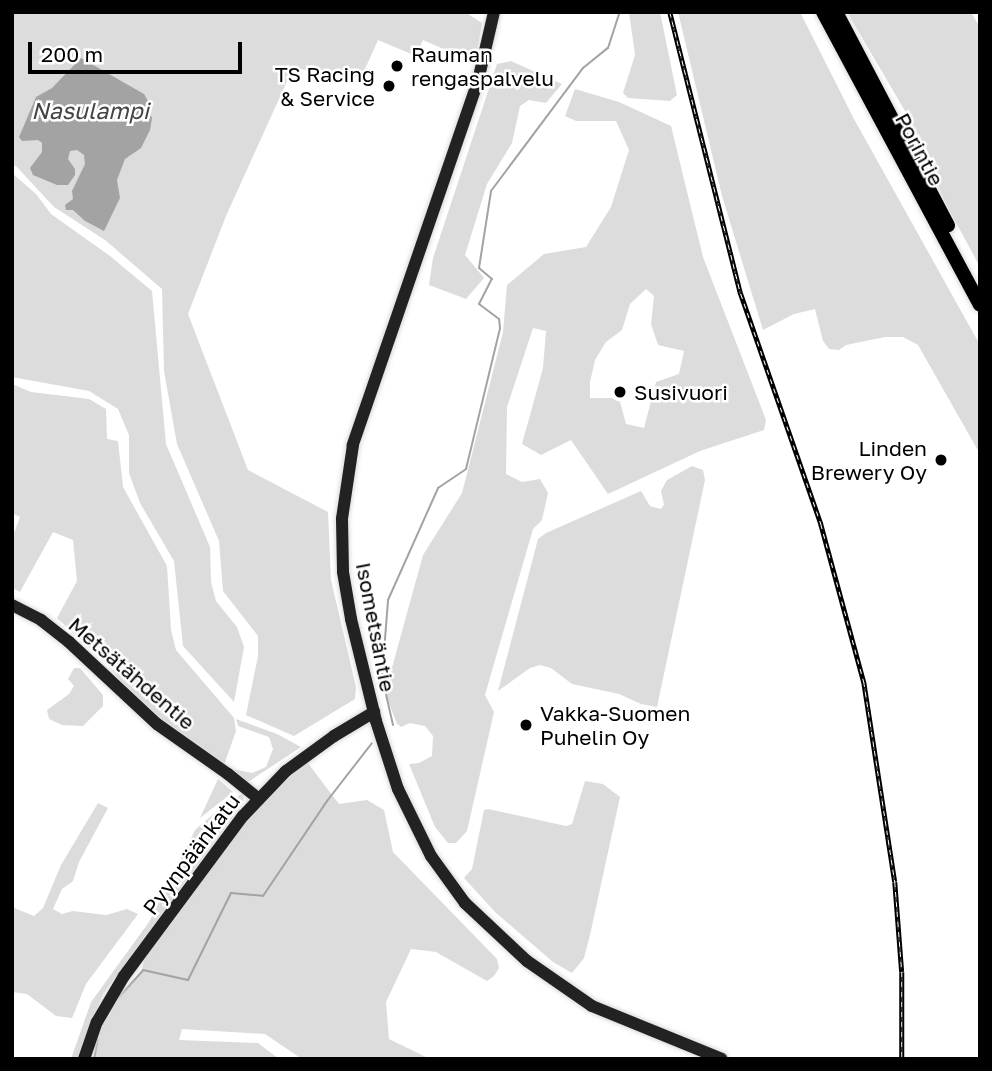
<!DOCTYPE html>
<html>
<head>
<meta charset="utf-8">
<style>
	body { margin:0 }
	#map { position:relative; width:992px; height:1071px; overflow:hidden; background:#fff; font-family:"Golos Text",sans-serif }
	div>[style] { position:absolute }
	.green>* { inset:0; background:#dcdcdc }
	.water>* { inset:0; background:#a3a3a3 }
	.stream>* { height:2px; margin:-1px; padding:0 1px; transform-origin:1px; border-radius:1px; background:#a3a3a3 }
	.roads { filter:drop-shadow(0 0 2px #dbdbdb) drop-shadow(0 0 2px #dbdbdb) }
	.secondary>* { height:12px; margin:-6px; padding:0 6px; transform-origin:6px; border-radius:6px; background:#222 }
	.trunk>* { height:14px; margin:-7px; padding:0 7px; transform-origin:7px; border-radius:7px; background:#000 }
	.rail>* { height:4.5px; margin-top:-2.25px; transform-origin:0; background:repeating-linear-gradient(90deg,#fff 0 5px,#000 0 10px); box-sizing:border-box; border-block:2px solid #000 }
	.dots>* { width:19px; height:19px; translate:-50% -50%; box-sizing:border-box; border:4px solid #fff; border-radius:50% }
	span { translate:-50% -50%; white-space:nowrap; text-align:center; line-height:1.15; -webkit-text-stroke:5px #fff; paint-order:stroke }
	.poi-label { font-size:21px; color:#000 }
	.left { translate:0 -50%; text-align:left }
	.right { translate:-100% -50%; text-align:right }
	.street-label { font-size:21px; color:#000 }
	.water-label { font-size:23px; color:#444; font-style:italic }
	.frame { position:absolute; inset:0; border:14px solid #000; pointer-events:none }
	.scale { position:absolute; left:28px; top:42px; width:214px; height:32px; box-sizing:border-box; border:4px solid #000; border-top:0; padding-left:9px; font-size:21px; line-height:24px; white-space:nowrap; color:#000; -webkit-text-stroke:5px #fff; paint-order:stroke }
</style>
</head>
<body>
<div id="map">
	<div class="green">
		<i style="clip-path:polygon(12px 12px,465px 12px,482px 23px,475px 63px,423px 40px,416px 56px,378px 40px,361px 78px,293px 68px,226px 216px,188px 314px,248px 470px,328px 512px,331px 580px,356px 687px,355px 699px,294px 736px,246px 715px,258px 656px,258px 636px,223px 591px,219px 541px,177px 444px,164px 371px,162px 289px,105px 240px,54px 207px,16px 166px,12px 165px)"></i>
		<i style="clip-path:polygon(629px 12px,660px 12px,677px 95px,670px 101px,628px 98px,623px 93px,635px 55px)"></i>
		<i style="clip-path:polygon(678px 12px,800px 12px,854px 119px,980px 345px,980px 454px,918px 345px,903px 337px,885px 337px,846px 345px,839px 350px,829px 349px,823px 341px,815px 309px,794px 314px,763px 330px,722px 196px)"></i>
		<i style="clip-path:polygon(847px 12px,971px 12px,980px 28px,980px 267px,946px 204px,905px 111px)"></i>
		<i style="clip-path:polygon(511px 61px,562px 84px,546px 103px,529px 100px,520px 106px,512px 143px,487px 184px,465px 255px,484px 278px,466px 299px,429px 285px,433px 258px,497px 64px)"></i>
		<i style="clip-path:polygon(evenodd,575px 89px,619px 102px,671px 126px,703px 257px,766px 420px,764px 430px,700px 451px,608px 494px,571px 440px,541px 455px,522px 444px,543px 368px,546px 331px,533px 328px,507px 407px,506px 474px,522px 482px,540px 479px,548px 493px,542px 520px,533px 529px,485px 695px,494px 712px,467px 831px,456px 843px,448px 843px,435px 827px,409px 764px,419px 763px,432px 756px,433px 736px,425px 726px,410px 723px,401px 727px,397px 724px,385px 693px,423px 555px,462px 493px,503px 332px,507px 285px,544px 254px,586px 247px,611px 207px,629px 150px,616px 121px,576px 121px,565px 116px,575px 89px,646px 289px,654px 296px,651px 324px,658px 345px,684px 351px,679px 374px,656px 382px,644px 428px,626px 424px,619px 398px,590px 398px,590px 382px,595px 360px,606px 342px,622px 330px,630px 304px,646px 289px)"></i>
		<i style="clip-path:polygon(12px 173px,36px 194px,51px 214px,110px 256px,152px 291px,166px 444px,210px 547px,211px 582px,216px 601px,237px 627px,244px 647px,234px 702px,183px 646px,174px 561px,140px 503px,129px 473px,129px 435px,118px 409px,89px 391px,12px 377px)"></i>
		<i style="clip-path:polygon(12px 384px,31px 392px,89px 399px,106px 409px,107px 439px,118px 441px,123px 487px,167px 566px,171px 630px,176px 650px,234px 718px,236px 731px,224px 765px,182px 739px,129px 691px,105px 662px,57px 618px,77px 581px,73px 540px,53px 532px,20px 592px,12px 588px,12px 539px,20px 517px,12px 513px)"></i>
		<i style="clip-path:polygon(692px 466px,703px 470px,705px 480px,657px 707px,641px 704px,619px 694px,572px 684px,551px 668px,540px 665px,530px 668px,498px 691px,538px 539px,546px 533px,641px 491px,650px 506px,661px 509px,664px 505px,661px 491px,667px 480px)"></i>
		<i style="clip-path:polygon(74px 668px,80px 668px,103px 695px,103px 706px,83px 726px,62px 725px,49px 719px,47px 710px,69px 694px,74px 686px,68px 679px)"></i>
		<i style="clip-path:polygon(236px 719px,277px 734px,301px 747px,248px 782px,233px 769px,252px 773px,266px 767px,273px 749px,269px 737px,238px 726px)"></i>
		<i style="clip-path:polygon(307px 762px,339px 804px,367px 800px,384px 810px,393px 852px,497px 959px,499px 968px,494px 976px,487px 981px,436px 952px,411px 949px,386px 1002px,389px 1039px,430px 1059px,302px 1059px,265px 1034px,182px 1029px,179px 1040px,258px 1043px,279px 1059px,94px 1059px,98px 1035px,107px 1011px,142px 970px,145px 956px,224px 848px,267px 796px)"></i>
		<i style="clip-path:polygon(218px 779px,233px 792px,200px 818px)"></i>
		<i style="clip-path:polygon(585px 781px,603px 784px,620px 797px,590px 935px,584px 958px,572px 973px,553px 962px,495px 912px,464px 878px,472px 869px,484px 810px,488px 809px,566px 826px,572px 824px)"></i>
		<i style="clip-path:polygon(244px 793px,243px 803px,103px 994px,77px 1059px,71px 1059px,91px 1002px,149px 922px,195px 830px,226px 803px)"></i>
		<i style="clip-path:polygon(98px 803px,108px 808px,79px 862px,73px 881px,62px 889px,53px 909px,62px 914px,73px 911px,106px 915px,127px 909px,138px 914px,86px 984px,72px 1018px,56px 1016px,27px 994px,12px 992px,12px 907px,34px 916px,43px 908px,61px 865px)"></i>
	</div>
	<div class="water">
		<i style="clip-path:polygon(81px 58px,144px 94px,148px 101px,146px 107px,152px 118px,150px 130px,141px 148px,125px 159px,117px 180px,120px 198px,104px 231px,85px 221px,73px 210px,66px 210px,65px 205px,73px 199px,72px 191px,85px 164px,84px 155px,77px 150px,70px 151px,68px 159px,75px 169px,75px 175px,68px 185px,57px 185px,33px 175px,30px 168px,42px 152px,42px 143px,38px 140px,22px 141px,19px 137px,36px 97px,52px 88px)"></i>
	</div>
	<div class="stream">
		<i style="left:393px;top:725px;width:49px;rotate:-102.9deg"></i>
		<i style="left:382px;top:677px;width:77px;rotate:-85.5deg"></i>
		<i style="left:388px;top:600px;width:123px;rotate:-65.9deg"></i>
		<i style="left:438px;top:488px;width:34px;rotate:-34deg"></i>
		<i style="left:466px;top:469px;width:145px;rotate:-76.4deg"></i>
		<i style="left:500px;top:328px;width:9px;rotate:-96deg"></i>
		<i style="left:499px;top:319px;width:25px;rotate:-143deg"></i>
		<i style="left:479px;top:304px;width:28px;rotate:-63deg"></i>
		<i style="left:492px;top:279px;width:17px;rotate:-140deg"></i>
		<i style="left:479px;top:268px;width:78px;rotate:-81.1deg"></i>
		<i style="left:491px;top:191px;width:154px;rotate:-53.2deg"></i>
		<i style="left:583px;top:68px;width:32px;rotate:-39deg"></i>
		<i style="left:608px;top:48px;width:38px;rotate:-72deg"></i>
		<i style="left:119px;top:997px;width:36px;rotate:-48deg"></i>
		<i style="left:143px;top:970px;width:46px;rotate:12.5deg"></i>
		<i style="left:188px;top:980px;width:97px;rotate:-63.7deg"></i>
		<i style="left:231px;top:893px;width:32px;rotate:5deg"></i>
		<i style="left:263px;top:896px;width:115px;rotate:-56deg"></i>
		<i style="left:327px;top:801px;width:73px;rotate:-52.2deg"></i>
		<i style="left:94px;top:1059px;width:20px;rotate:-79deg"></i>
	</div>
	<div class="roads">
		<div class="secondary">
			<i style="left:494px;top:12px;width:71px;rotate:103.1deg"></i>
			<i style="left:478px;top:81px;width:385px;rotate:109deg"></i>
			<i style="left:353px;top:445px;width:75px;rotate:98.5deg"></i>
			<i style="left:342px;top:519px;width:53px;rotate:88.9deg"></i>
			<i style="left:343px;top:572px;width:48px;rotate:80.3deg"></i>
			<i style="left:351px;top:619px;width:105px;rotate:76.2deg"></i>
			<i style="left:376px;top:721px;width:71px;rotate:72.1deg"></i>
			<i style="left:398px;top:789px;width:75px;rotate:63.8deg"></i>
			<i style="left:431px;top:856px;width:58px;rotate:54.1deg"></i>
			<i style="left:465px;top:903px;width:85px;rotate:43.1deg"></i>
			<i style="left:527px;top:961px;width:79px;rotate:34.7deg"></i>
			<i style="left:592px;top:1006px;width:140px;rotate:22.2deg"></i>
			<i style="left:12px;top:605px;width:33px;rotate:27deg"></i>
			<i style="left:41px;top:620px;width:36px;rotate:38deg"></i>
			<i style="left:69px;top:642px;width:120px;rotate:43deg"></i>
			<i style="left:157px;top:724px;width:87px;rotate:35.2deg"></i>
			<i style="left:228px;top:774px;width:38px;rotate:39deg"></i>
			<i style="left:84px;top:1059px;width:39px;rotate:-71deg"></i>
			<i style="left:97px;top:1022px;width:53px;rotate:-59.6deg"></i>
			<i style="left:124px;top:976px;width:199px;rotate:-53.4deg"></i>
			<i style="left:243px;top:816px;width:62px;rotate:-46.3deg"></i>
			<i style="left:286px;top:771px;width:59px;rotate:-36.1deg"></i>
			<i style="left:334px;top:736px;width:47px;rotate:-31deg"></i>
		</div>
		<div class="trunk">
			<i style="left:823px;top:12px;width:332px;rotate:61.8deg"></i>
			<i style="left:836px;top:12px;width:241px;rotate:62.3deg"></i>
		</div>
	</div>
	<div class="rail">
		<i style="left:670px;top:12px;width:291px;rotate:75.9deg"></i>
		<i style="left:741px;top:294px;width:244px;rotate:70.8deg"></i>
		<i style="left:821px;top:524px;width:164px;rotate:74.8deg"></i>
		<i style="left:864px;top:682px;width:202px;rotate:81.2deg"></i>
		<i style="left:895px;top:882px;width:90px;rotate:85.6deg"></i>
		<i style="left:902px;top:972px;width:87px;rotate:90deg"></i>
	</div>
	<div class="dots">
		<i style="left:397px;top:66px;background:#000"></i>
		<i style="left:389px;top:86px;background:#000"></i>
		<i style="left:620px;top:392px;background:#000"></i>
		<i style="left:941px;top:460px;background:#000"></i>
		<i style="left:526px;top:725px;background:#000"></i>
	</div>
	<div class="poi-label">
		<span class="left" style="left:411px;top:66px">Rauman<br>rengaspalvelu</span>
		<span class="right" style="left:375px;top:86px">TS Racing<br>&amp; Service</span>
		<span class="left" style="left:634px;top:392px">Susivuori</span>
		<span class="right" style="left:927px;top:460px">Linden<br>Brewery Oy</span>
		<span class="left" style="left:540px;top:725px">Vakka-Suomen<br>Puhelin Oy</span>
	</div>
	<div class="street-label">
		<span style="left:920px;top:149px;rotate:62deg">Porintie</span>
		<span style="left:376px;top:627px;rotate:79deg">Isometsäntie</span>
		<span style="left:132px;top:673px;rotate:41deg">Metsätähdentie</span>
		<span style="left:191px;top:854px;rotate:-53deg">Pyynpäänkatu</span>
	</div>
	<div class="water-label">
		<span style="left:90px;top:110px">Nasulampi</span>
	</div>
	<div class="frame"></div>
	<div class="scale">200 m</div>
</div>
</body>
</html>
